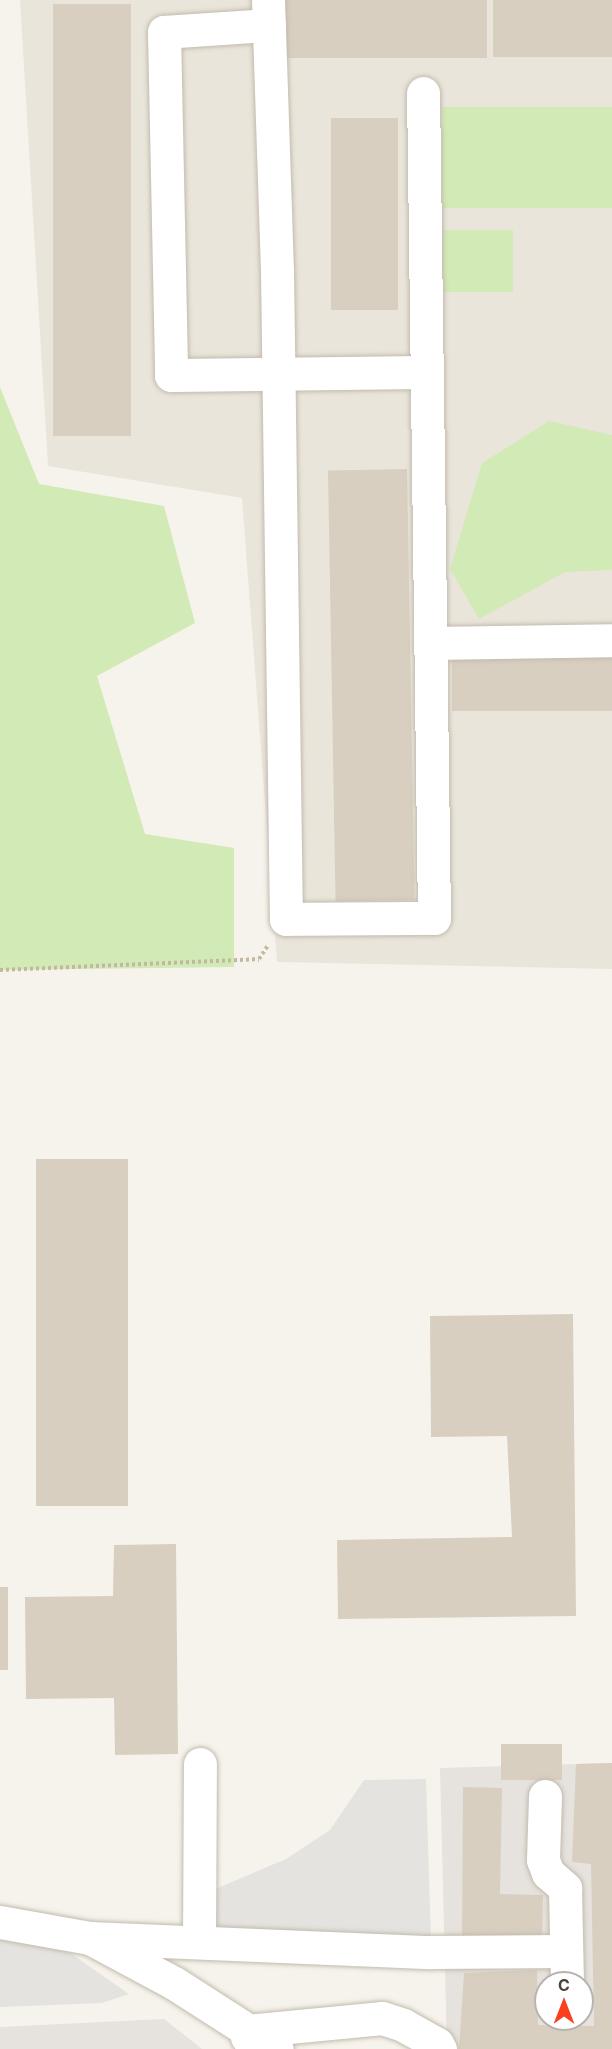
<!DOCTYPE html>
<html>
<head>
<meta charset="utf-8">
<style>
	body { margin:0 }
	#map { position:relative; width:612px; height:2049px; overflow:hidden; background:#f6f3ec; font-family:Inter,sans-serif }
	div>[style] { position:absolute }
	.residential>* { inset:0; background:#eae5da }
	.industrial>* { inset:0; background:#e6e2dd }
	.green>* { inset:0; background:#d2eab5; transform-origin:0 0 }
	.parking>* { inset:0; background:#e5e3e0 }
	.building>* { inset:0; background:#d8cfc1; transform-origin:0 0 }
	.path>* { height:4px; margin-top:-2px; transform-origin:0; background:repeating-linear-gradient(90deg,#c4b79f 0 3px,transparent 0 6px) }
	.roads { filter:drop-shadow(0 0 2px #c2bbae) drop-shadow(0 0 2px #c2bbae) }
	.minor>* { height:33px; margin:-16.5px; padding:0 16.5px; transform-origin:16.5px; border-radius:16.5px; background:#fff }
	span { translate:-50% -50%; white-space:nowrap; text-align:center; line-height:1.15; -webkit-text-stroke:4.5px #fff; paint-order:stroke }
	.north { position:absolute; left:534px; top:1971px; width:60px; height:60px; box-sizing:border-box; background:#fff; border:2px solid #b7b4b0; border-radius:50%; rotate:0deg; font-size:16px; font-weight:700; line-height:24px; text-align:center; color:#4b4439 }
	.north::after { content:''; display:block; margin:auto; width:21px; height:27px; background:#fc3f1d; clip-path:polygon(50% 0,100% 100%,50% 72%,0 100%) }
</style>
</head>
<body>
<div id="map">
	<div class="residential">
		<i style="clip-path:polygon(20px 0,612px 0,612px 969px,277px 962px,242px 498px,48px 466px)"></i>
	</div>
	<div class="industrial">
		<i style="clip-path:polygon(evenodd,612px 1763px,612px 2049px,447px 2049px,440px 1768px,612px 1763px,546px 1983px,582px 1983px,582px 2019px,546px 2019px,546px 1983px)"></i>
		<i style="clip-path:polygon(164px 2019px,202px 2049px,0 2049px,0 2027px)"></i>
	</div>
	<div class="green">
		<i style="left:612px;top:107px;width:101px;height:170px;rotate:90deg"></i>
		<i style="left:442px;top:230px;width:71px;height:62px"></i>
		<i style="clip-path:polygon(0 387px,39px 484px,164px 506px,195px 623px,97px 676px,145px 834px,234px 848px,234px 967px,0 970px)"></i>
		<i style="clip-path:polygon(549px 421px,612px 435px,612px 570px,565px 572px,479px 619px,450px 569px,482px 463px)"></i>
	</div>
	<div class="parking">
		<i style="clip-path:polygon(426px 1779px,431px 1942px,205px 1936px,206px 1893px,286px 1859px,330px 1830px,364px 1780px)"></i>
		<i style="clip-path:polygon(0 1936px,49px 1938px,129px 1994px,102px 2003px,0 2007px)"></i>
	</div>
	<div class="building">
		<i style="left:283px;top:0;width:204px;height:58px"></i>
		<i style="left:493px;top:0;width:119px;height:57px"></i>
		<i style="left:53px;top:4px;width:78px;height:432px"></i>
		<i style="left:331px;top:118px;width:67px;height:192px"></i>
		<i style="left:407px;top:469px;width:431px;height:79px;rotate:89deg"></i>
		<i style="left:612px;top:648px;width:63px;height:160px;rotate:90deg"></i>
		<i style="left:128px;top:1159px;width:347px;height:92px;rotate:90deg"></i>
		<i style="clip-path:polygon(573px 1314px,576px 1616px,338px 1619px,337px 1540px,512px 1537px,507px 1436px,431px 1437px,430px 1316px)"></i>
		<i style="clip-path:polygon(176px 1544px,178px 1754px,115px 1755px,114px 1698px,26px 1699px,25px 1597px,113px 1596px,114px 1545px)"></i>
		<i style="left:0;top:1587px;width:8px;height:83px"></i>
		<i style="left:501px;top:1744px;width:61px;height:36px"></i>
		<i style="clip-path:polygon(612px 1763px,612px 2049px,459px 2049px,464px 1973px,537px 1970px,538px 2025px,594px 2026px,591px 1864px,572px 1862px,576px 1764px)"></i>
		<i style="clip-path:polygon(463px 1787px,502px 1788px,500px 1894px,543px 1895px,542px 1939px,462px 1939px)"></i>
	</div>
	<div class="path">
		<i style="left:0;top:970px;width:259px;rotate:-2.4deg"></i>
		<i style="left:259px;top:959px;width:17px;rotate:-57deg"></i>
	</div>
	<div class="roads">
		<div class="minor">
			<i style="left:268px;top:0;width:270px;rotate:88.1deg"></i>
			<i style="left:277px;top:270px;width:649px;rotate:89.21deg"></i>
			<i style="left:286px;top:919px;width:148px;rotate:-0.4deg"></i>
			<i style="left:434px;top:918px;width:825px;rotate:-90.76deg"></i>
			<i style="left:269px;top:25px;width:105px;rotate:176.2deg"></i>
			<i style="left:164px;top:32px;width:343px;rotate:88.8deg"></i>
			<i style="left:171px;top:375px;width:256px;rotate:-0.7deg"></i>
			<i style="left:431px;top:643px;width:181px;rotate:-0.9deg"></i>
			<i style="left:545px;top:1796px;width:64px;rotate:91.8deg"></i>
			<i style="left:543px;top:1860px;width:14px;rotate:69deg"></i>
			<i style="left:548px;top:1873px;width:23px;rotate:41deg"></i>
			<i style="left:565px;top:1888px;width:95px;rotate:88.8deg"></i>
			<i style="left:0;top:1922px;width:91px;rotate:10.1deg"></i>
			<i style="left:90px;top:1938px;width:95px;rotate:28.2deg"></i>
			<i style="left:174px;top:1983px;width:122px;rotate:32.7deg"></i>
			<i style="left:90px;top:1938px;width:341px;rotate:2.4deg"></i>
			<i style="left:431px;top:1952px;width:135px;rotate:-0.4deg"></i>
			<i style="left:199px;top:1942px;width:178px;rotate:-89.7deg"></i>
			<i style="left:247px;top:2037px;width:6px;rotate:-90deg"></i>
			<i style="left:247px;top:2031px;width:136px;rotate:-5.5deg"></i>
			<i style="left:382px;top:2018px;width:22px;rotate:18deg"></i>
			<i style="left:403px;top:2025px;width:39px;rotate:29deg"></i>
			<i style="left:437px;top:2044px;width:6px;rotate:59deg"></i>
		</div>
	</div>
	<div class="north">С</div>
</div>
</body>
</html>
